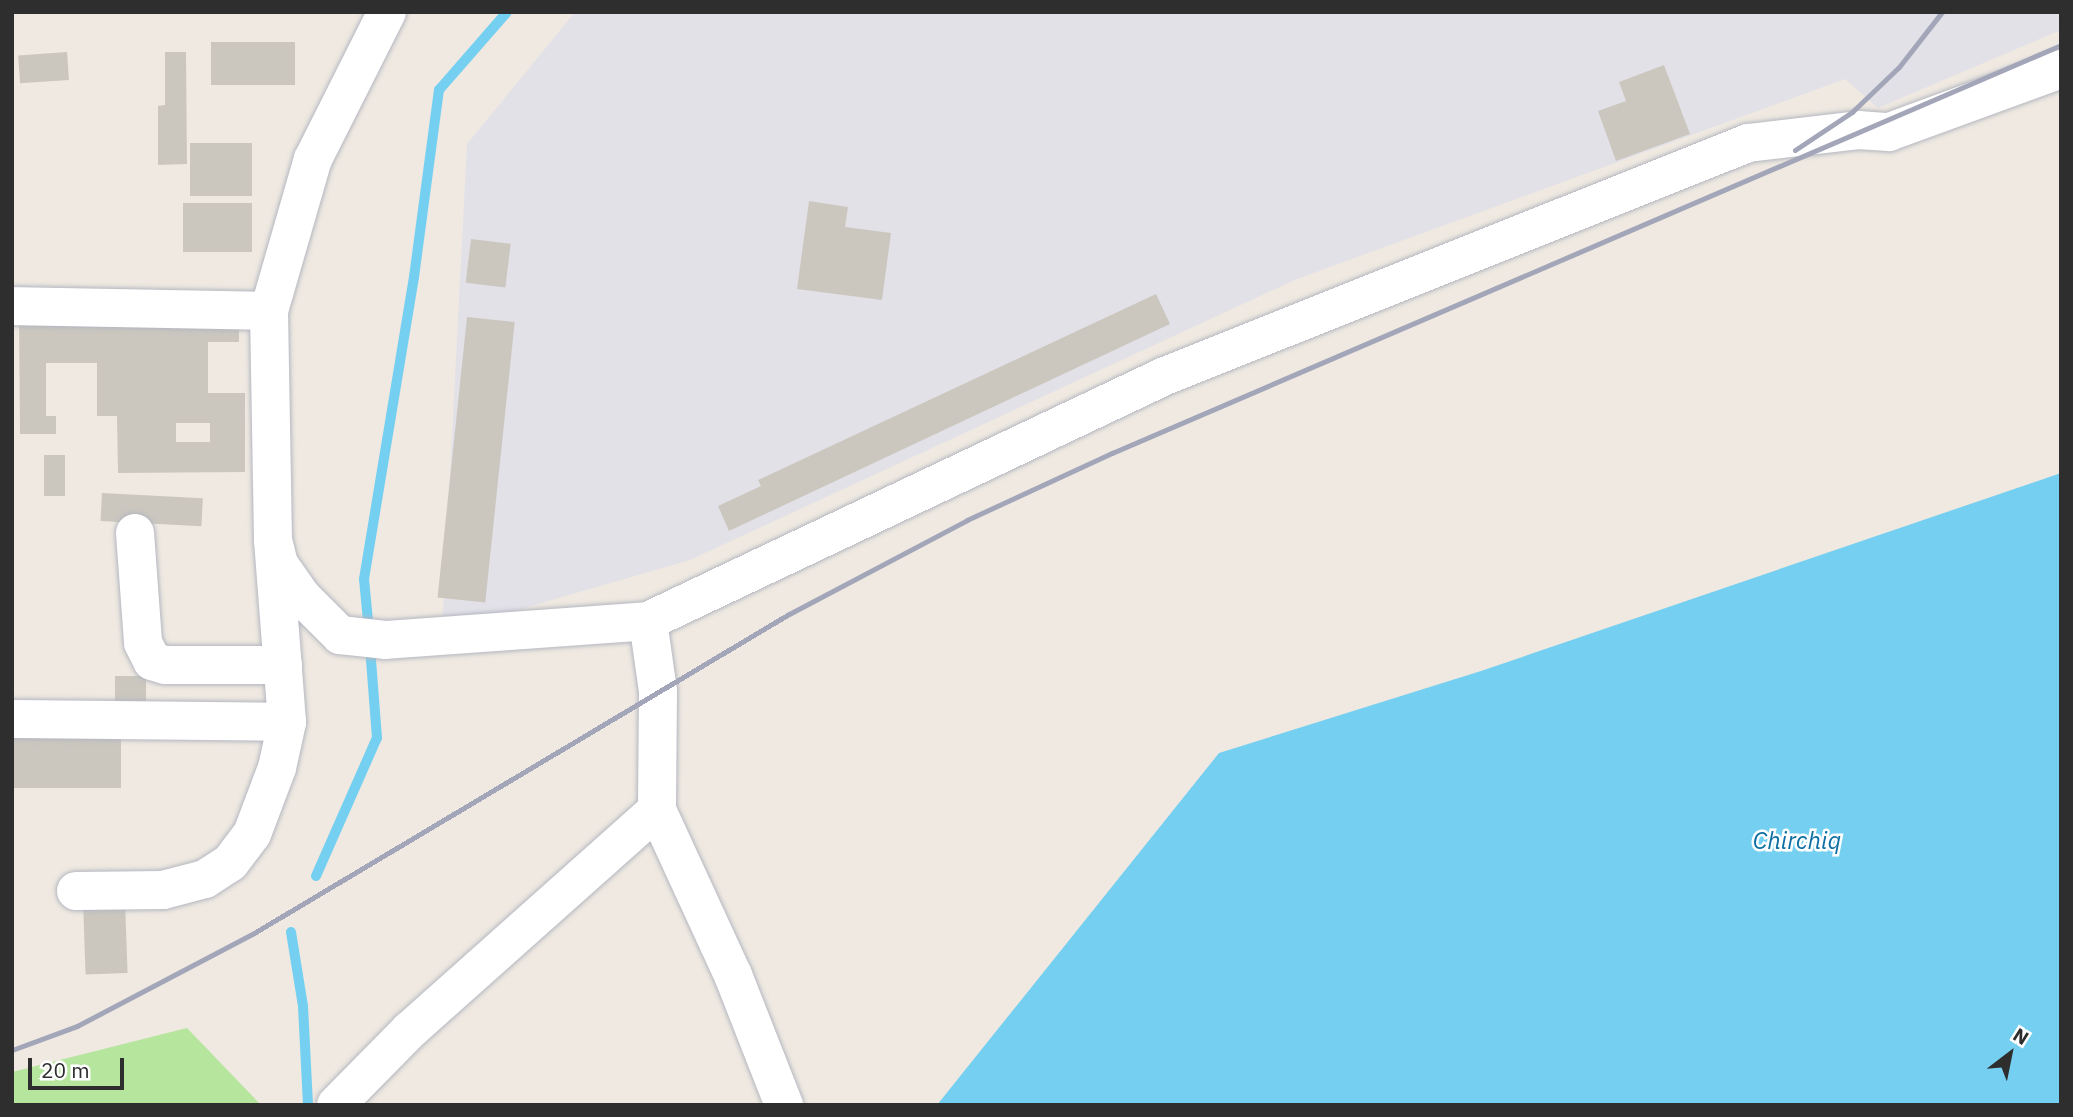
<!DOCTYPE html>
<html>
<head>
<meta charset="utf-8">
<style>
	body { margin:0 }
	#map { position:relative; width:2073px; height:1117px; overflow:hidden; background:#efe9e1; font-family:"IBM Plex Sans",sans-serif }
	div>[style] { position:absolute }
	.industrial>* { inset:0; background:#e3e1e8 }
	.green>* { inset:0; background:#b6e59e }
	.water>* { inset:0; background:#75cff0 }
	.stream>* { height:10px; margin:-5px; padding:0 5px; transform-origin:5px; border-radius:5px; background:#75cff0 }
	.building>* { inset:0; background:#cbc7bf; transform-origin:0 0 }
	.roads { filter:drop-shadow(0 0 2px #b4b7c1) drop-shadow(0 0 2px #b4b7c1) }
	.minor>* { height:38px; margin:-19px; padding:0 19px; transform-origin:19px; border-radius:19px; background:#fff }
	.rail>* { height:5px; margin:-2.5px; padding:0 2.5px; transform-origin:2.5px; border-radius:2.5px; background:#a3a6b8 }
	span { translate:-50% -50%; white-space:nowrap; text-align:center; line-height:1.15; -webkit-text-stroke:5px #fff; paint-order:stroke }
	.water-label { font-size:24px; color:#0d6fa3; font-style:italic }
	.frame { position:absolute; inset:0; border:14px solid #2e2e2e; pointer-events:none }
	.north { position:absolute; left:1975px; top:1019px; width:70px; height:70px; -webkit-text-stroke:5px #fff; paint-order:stroke; rotate:32deg; font-size:19px; font-weight:700; line-height:28px; text-align:center; color:#2e2e2e }
	.north::after { content:''; display:block; margin:auto; width:24px; height:32px; background:#2e2e2e; clip-path:polygon(50% 0,100% 100%,50% 72%,0 100%) }
	.scale { position:absolute; left:28px; top:1058px; width:96px; height:32px; box-sizing:border-box; border:4px solid #2e2e2e; border-top:0; padding-left:9px; font-size:21px; line-height:24px; white-space:nowrap; color:#2e2e2e; -webkit-text-stroke:5px #fff; paint-order:stroke }
</style>
</head>
<body>
<div id="map">
	<div class="industrial">
		<i style="clip-path:polygon(575px 12px,2061px 12px,2061px 30px,1878px 108px,1845px 79px,1297px 279px,690px 560px,442px 632px,467px 144px)"></i>
	</div>
	<div class="green">
		<i style="clip-path:polygon(187px 1028px,261px 1105px,12px 1105px,12px 1072px)"></i>
	</div>
	<div class="water">
		<i style="clip-path:polygon(2061px 473px,2061px 1105px,937px 1105px,1219px 753px,1481px 671px)"></i>
	</div>
	<div class="stream">
		<i style="left:369px;top:631px;width:52px;rotate:-95.5deg"></i>
		<i style="left:364px;top:579px;width:306px;rotate:-80.6deg"></i>
		<i style="left:414px;top:277px;width:189px;rotate:-82.4deg"></i>
		<i style="left:439px;top:90px;width:103px;rotate:-48.9deg"></i>
		<i style="left:316px;top:876px;width:151px;rotate:-66.2deg"></i>
		<i style="left:377px;top:738px;width:92px;rotate:-94.4deg"></i>
		<i style="left:291px;top:932px;width:75px;rotate:80.8deg"></i>
		<i style="left:303px;top:1006px;width:99px;rotate:87.1deg"></i>
	</div>
	<div class="building">
		<i style="left:295px;top:42px;width:43px;height:84px;rotate:90deg"></i>
		<i style="left:67px;top:52px;width:28px;height:49px;rotate:86deg"></i>
		<i style="clip-path:polygon(165px 52px,186px 52px,187px 164px,158px 165px,158px 106px,165px 105px)"></i>
		<i style="clip-path:polygon(1664px 65px,1690px 134px,1616px 161px,1598px 111px,1626px 101px,1619px 82px)"></i>
		<i style="left:190px;top:143px;width:62px;height:53px"></i>
		<i style="clip-path:polygon(809px 201px,848px 207px,845px 227px,891px 233px,882px 300px,797px 289px)"></i>
		<i style="left:183px;top:203px;width:69px;height:49px"></i>
		<i style="left:471px;top:239px;width:40px;height:44px;rotate:7deg"></i>
		<i style="clip-path:polygon(1156px 294px,1170px 324px,729px 531px,718px 506px,761px 486px,758px 480px)"></i>
		<i style="clip-path:polygon(evenodd,239px 317px,239px 342px,208px 342px,208px 393px,245px 393px,245px 472px,118px 473px,117px 416px,97px 416px,97px 363px,46px 363px,46px 416px,56px 416px,56px 434px,20px 434px,19px 318px,239px 317px,176px 423px,210px 423px,210px 442px,176px 442px,176px 423px)"></i>
		<i style="left:467px;top:317px;width:48px;height:282px;rotate:6deg"></i>
		<i style="left:44px;top:455px;width:21px;height:41px"></i>
		<i style="left:102px;top:493px;width:101px;height:28px;rotate:3deg"></i>
		<i style="left:115px;top:676px;width:31px;height:26px"></i>
		<i style="left:12px;top:736px;width:109px;height:52px"></i>
		<i style="left:125px;top:900px;width:73px;height:42px;rotate:88deg"></i>
	</div>
	<div class="roads">
		<div class="minor">
			<i style="left:12px;top:306px;width:257px;rotate:1.1deg"></i>
			<i style="left:135px;top:533px;width:110px;rotate:85.8deg"></i>
			<i style="left:143px;top:643px;width:20px;rotate:63deg"></i>
			<i style="left:152px;top:661px;width:14px;rotate:17deg"></i>
			<i style="left:165px;top:665px;width:118px"></i>
			<i style="left:273px;top:540px;width:25px;rotate:76deg"></i>
			<i style="left:279px;top:564px;width:40px;rotate:55.1deg"></i>
			<i style="left:302px;top:597px;width:54px;rotate:45deg"></i>
			<i style="left:340px;top:635px;width:45px;rotate:6.3deg"></i>
			<i style="left:385px;top:640px;width:264px;rotate:-4.1deg"></i>
			<i style="left:648px;top:621px;width:572px;rotate:-25.36deg"></i>
			<i style="left:1165px;top:376px;width:628px;rotate:-21.78deg"></i>
			<i style="left:1748px;top:143px;width:111px;rotate:-6.7deg"></i>
			<i style="left:1858px;top:130px;width:31px;rotate:4deg"></i>
			<i style="left:1889px;top:132px;width:183px;rotate:-20.1deg"></i>
			<i style="left:648px;top:621px;width:71px;rotate:81.9deg"></i>
			<i style="left:658px;top:691px;width:119px;rotate:90.5deg"></i>
			<i style="left:657px;top:810px;width:182px;rotate:65.3deg"></i>
			<i style="left:733px;top:975px;width:140px;rotate:68.6deg"></i>
			<i style="left:12px;top:719px;width:275px;rotate:0.6deg"></i>
			<i style="left:76px;top:891px;width:87px;rotate:-0.7deg"></i>
			<i style="left:163px;top:890px;width:43px;rotate:-14.7deg"></i>
			<i style="left:205px;top:879px;width:30px;rotate:-33deg"></i>
			<i style="left:230px;top:863px;width:36px;rotate:-53deg"></i>
			<i style="left:252px;top:834px;width:71px;rotate:-69.3deg"></i>
			<i style="left:277px;top:768px;width:47px;rotate:-77.7deg"></i>
			<i style="left:287px;top:722px;width:183px;rotate:-94.4deg"></i>
			<i style="left:273px;top:540px;width:229px;rotate:-91deg"></i>
			<i style="left:269px;top:311px;width:158px;rotate:-73.9deg"></i>
			<i style="left:313px;top:159px;width:165px;rotate:-63.3deg"></i>
			<i style="left:336px;top:1105px;width:105px;rotate:-45.4deg"></i>
			<i style="left:410px;top:1030px;width:331px;rotate:-41.7deg"></i>
		</div>
	</div>
	<div class="rail">
		<i style="left:1795px;top:150px;width:69px;rotate:-33.7deg"></i>
		<i style="left:1852px;top:112px;width:65px;rotate:-43.8deg"></i>
		<i style="left:1899px;top:67px;width:70px;rotate:-52deg"></i>
		<i style="left:12px;top:1050px;width:69px;rotate:-20.3deg"></i>
		<i style="left:77px;top:1026px;width:200px;rotate:-27.7deg"></i>
		<i style="left:254px;top:933px;width:623px;rotate:-30.81deg"></i>
		<i style="left:789px;top:614px;width:201px;rotate:-27.8deg"></i>
		<i style="left:967px;top:520px;width:160px;rotate:-24.8deg"></i>
		<i style="left:1112px;top:453px;width:1033px;rotate:-23.26deg"></i>
	</div>
	<div class="water-label">
		<span style="left:1797px;top:841px">Chirchiq</span>
	</div>
	<div class="frame"></div>
	<div class="north">N</div>
	<div class="scale">20 m</div>
</div>
</body>
</html>
